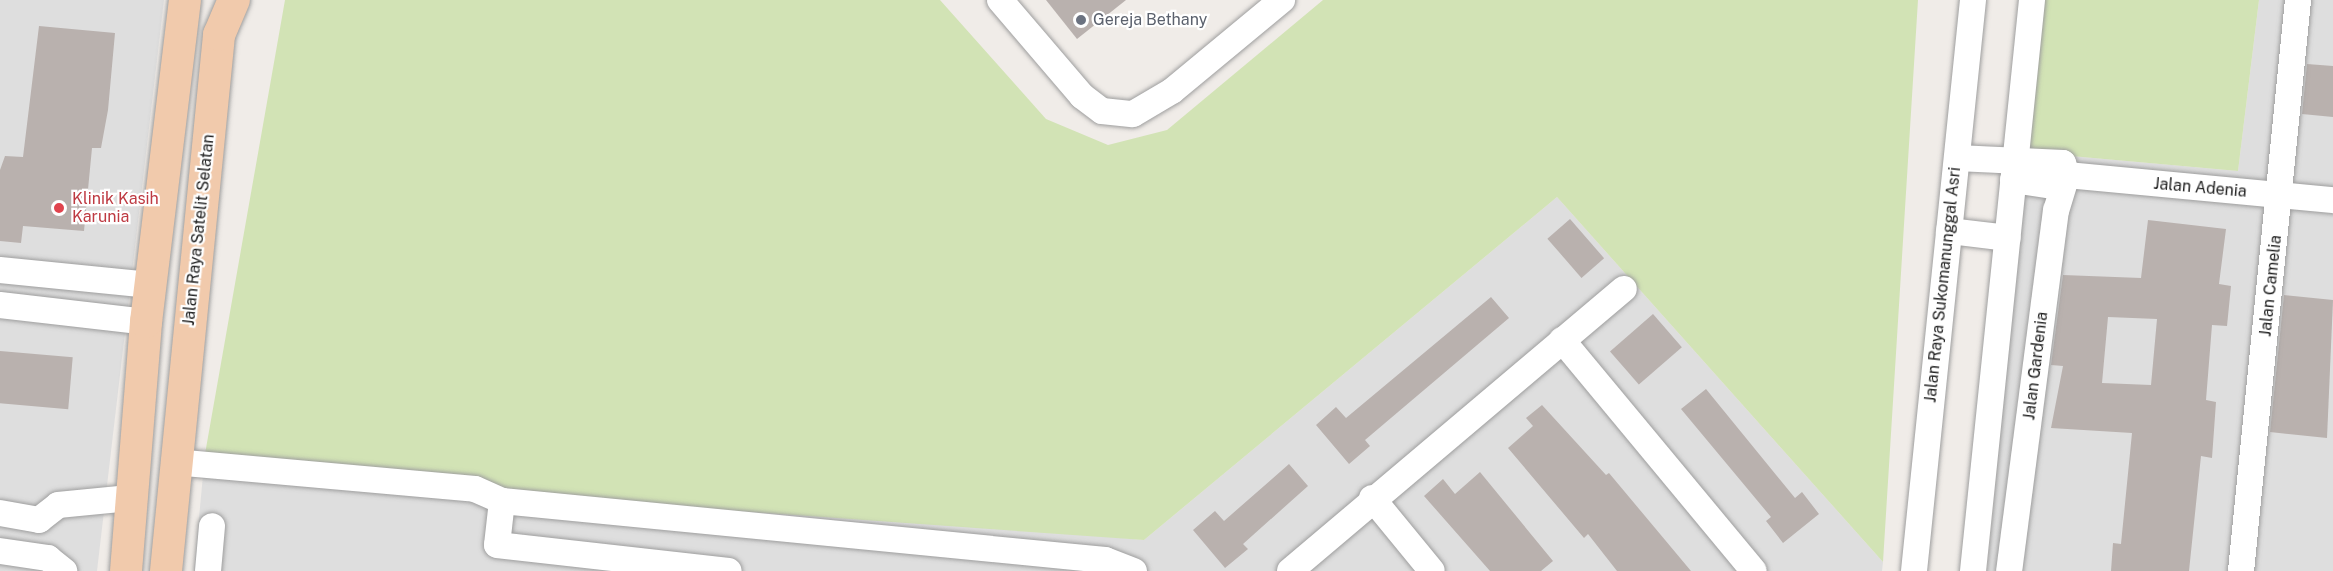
<!DOCTYPE html>
<html>
<head>
<meta charset="utf-8">
<style>
	body { margin:0 }
	#map { position:relative; width:2333px; height:571px; overflow:hidden; background:#f0ece8; font-family:"Public Sans",sans-serif }
	div>[style] { position:absolute }
	.residential>* { inset:0; background:#dedede }
	.grass>* { inset:0; background:#d2e3b5 }
	.building>* { inset:0; background:#b9b1ae; transform-origin:0 0 }
	.roads { filter:drop-shadow(0 0 2px #9e9e9e) drop-shadow(0 0 2px #9e9e9e) }
	.minor>* { height:26px; margin:-13px; padding:0 13px; transform-origin:13px; border-radius:13px; background:#fff }
	.major>* { height:32px; margin:-16px; padding:0 16px; transform-origin:16px; border-radius:16px; background:#f1caac }
	.dots>* { width:16px; height:16px; translate:-50% -50%; box-sizing:border-box; border:3px solid #fff; border-radius:50% }
	span { translate:-50% -50%; white-space:nowrap; text-align:center; line-height:1.15; -webkit-text-stroke:4.5px #fff; paint-order:stroke }
	.worship-label { font-size:16px; color:#5b616d }
	.left { translate:0 -50%; text-align:left }
	.street-label { font-size:16px; color:#212121 }
	.health-label { font-size:16px; color:#be3a42 }
</style>
</head>
<body>
<div id="map">
	<div class="residential">
		<i style="clip-path:polygon(0 0,164px 0,97px 571px,0 571px)"></i>
		<i style="clip-path:polygon(2259px 0,2333px 0,2333px 571px,1987px 571px,2027px 152px,2238px 171px)"></i>
		<i style="clip-path:polygon(1557px 197px,1883px 562px,1882px 571px,194px 571px,205px 454px,1144px 540px)"></i>
	</div>
	<div class="grass">
		<i style="clip-path:polygon(285px 0,940px 0,1046px 119px,1108px 145px,1167px 130px,1323px 0,1918px 0,1883px 562px,1557px 197px,1144px 540px,652px 505px,205px 454px)"></i>
		<i style="clip-path:polygon(2041px 0,2259px 0,2238px 171px,2027px 152px)"></i>
	</div>
	<div class="building">
		<i style="clip-path:polygon(1046px 0,1126px 0,1077px 39px)"></i>
		<i style="clip-path:polygon(39px 26px,115px 33px,108px 110px,101px 148px,92px 148px,84px 231px,23px 226px,21px 243px,0 241px,0 170px,5px 156px,23px 157px)"></i>
		<i style="clip-path:polygon(2307px 64px,2333px 66px,2333px 117px,2302px 114px)"></i>
		<i style="left:1570px;top:219px;width:52px;height:30px;rotate:49deg"></i>
		<i style="clip-path:polygon(evenodd,2148px 220px,2226px 229px,2219px 284px,2231px 286px,2227px 326px,2212px 325px,2206px 400px,2216px 402px,2212px 458px,2201px 456px,2189px 571px,2111px 571px,2113px 543px,2121px 544px,2132px 433px,2051px 428px,2063px 366px,2051px 365px,2063px 275px,2141px 278px,2148px 220px,2108px 317px,2157px 319px,2151px 385px,2102px 383px,2108px 317px)"></i>
		<i style="clip-path:polygon(2284px 295px,2333px 300px,2327px 438px,2270px 432px)"></i>
		<i style="clip-path:polygon(1491px 297px,1509px 318px,1365px 440px,1370px 446px,1349px 464px,1316px 425px,1336px 407px,1346px 418px)"></i>
		<i style="left:1653px;top:314px;width:44px;height:57px;rotate:49deg"></i>
		<i style="left:0;top:351px;width:73px;height:52px;rotate:5deg"></i>
		<i style="clip-path:polygon(1706px 389px,1795px 498px,1802px 492px,1819px 514px,1783px 543px,1766px 521px,1771px 517px,1681px 409px)"></i>
		<i style="clip-path:polygon(1542px 405px,1606px 475px,1609px 473px,1691px 571px,1617px 571px,1588px 534px,1584px 538px,1508px 448px,1533px 426px,1526px 418px)"></i>
		<i style="clip-path:polygon(1289px 464px,1308px 486px,1243px 544px,1248px 549px,1225px 568px,1193px 530px,1215px 511px,1224px 521px)"></i>
		<i style="clip-path:polygon(1480px 472px,1553px 561px,1541px 571px,1490px 571px,1424px 496px,1443px 479px,1455px 494px)"></i>
	</div>
	<div class="roads">
		<div class="minor">
			<i style="left:1000px;top:0;width:126px;rotate:49.5deg"></i>
			<i style="left:1082px;top:96px;width:25px;rotate:37deg"></i>
			<i style="left:1102px;top:111px;width:31px;rotate:6deg"></i>
			<i style="left:1133px;top:114px;width:45px;rotate:-30.5deg"></i>
			<i style="left:1172px;top:91px;width:143px;rotate:-39.6deg"></i>
			<i style="left:1957px;top:158px;width:106px;rotate:2.7deg"></i>
			<i style="left:2063px;top:163px;width:13px;rotate:72deg"></i>
			<i style="left:2067px;top:175px;width:37px;rotate:107deg"></i>
			<i style="left:2056px;top:210px;width:364px;rotate:97.4deg"></i>
			<i style="left:2067px;top:175px;width:267px;rotate:5.4deg"></i>
			<i style="left:2013px;top:180px;width:48px;rotate:8.5deg"></i>
			<i style="left:1949px;top:231px;width:59px;rotate:6.8deg"></i>
			<i style="left:0;top:270px;width:151px;rotate:5.7deg"></i>
			<i style="left:0;top:305px;width:147px;rotate:6.6deg"></i>
			<i style="left:1562px;top:340px;width:300px;rotate:50.3deg"></i>
			<i style="left:174px;top:462px;width:302px;rotate:5.1deg"></i>
			<i style="left:475px;top:489px;width:30px;rotate:24deg"></i>
			<i style="left:502px;top:501px;width:606px;rotate:5.59deg"></i>
			<i style="left:1105px;top:560px;width:31px;rotate:21deg"></i>
			<i style="left:1372px;top:498px;width:94px;rotate:50.6deg"></i>
			<i style="left:502px;top:501px;width:44px;rotate:96.5deg"></i>
			<i style="left:497px;top:545px;width:233px;rotate:6.4deg"></i>
			<i style="left:0;top:513px;width:40px;rotate:10deg"></i>
			<i style="left:39px;top:520px;width:24px;rotate:-38deg"></i>
			<i style="left:58px;top:505px;width:72px;rotate:-5.6deg"></i>
			<i style="left:0;top:551px;width:49px;rotate:8.3deg"></i>
			<i style="left:48px;top:558px;width:21px;rotate:39deg"></i>
			<i style="left:208px;top:571px;width:45px;rotate:-84.9deg"></i>
			<i style="left:1290px;top:571px;width:437px;rotate:-40.2deg"></i>
			<i style="left:1914px;top:571px;width:574px;rotate:-84.1deg"></i>
			<i style="left:1973px;top:571px;width:574px;rotate:-84.1deg"></i>
			<i style="left:2241px;top:571px;width:574px;rotate:-84.3deg"></i>
		</div>
		<div class="major">
			<i style="left:126px;top:571px;width:250px;rotate:-85.4deg"></i>
			<i style="left:146px;top:322px;width:324px;rotate:-83.1deg"></i>
			<i style="left:166px;top:571px;width:539px;rotate:-84.35deg"></i>
			<i style="left:219px;top:35px;width:38px;rotate:-67deg"></i>
		</div>
	</div>
	<div class="dots">
		<i style="left:1081px;top:20px;background:#6b7280"></i>
		<i style="left:59px;top:208px;background:#e0444e"></i>
	</div>
	<div class="worship-label">
		<span class="left" style="left:1093px;top:20px">Gereja Bethany</span>
	</div>
	<div class="street-label">
		<span style="left:2200px;top:188px;rotate:5deg">Jalan Adenia</span>
		<span style="left:199px;top:230px;rotate:-84deg">Jalan Raya Satelit Selatan</span>
		<span style="left:1943px;top:285px;rotate:-84deg">Jalan Raya Sukomanunggal Asri</span>
		<span style="left:2271px;top:286px;rotate:-84deg">Jalan Camelia</span>
		<span style="left:2036px;top:366px;rotate:-83deg">Jalan Gardenia</span>
	</div>
	<div class="health-label">
		<span class="left" style="left:72px;top:208px">Klinik Kasih<br>Karunia</span>
	</div>
</div>
</body>
</html>
